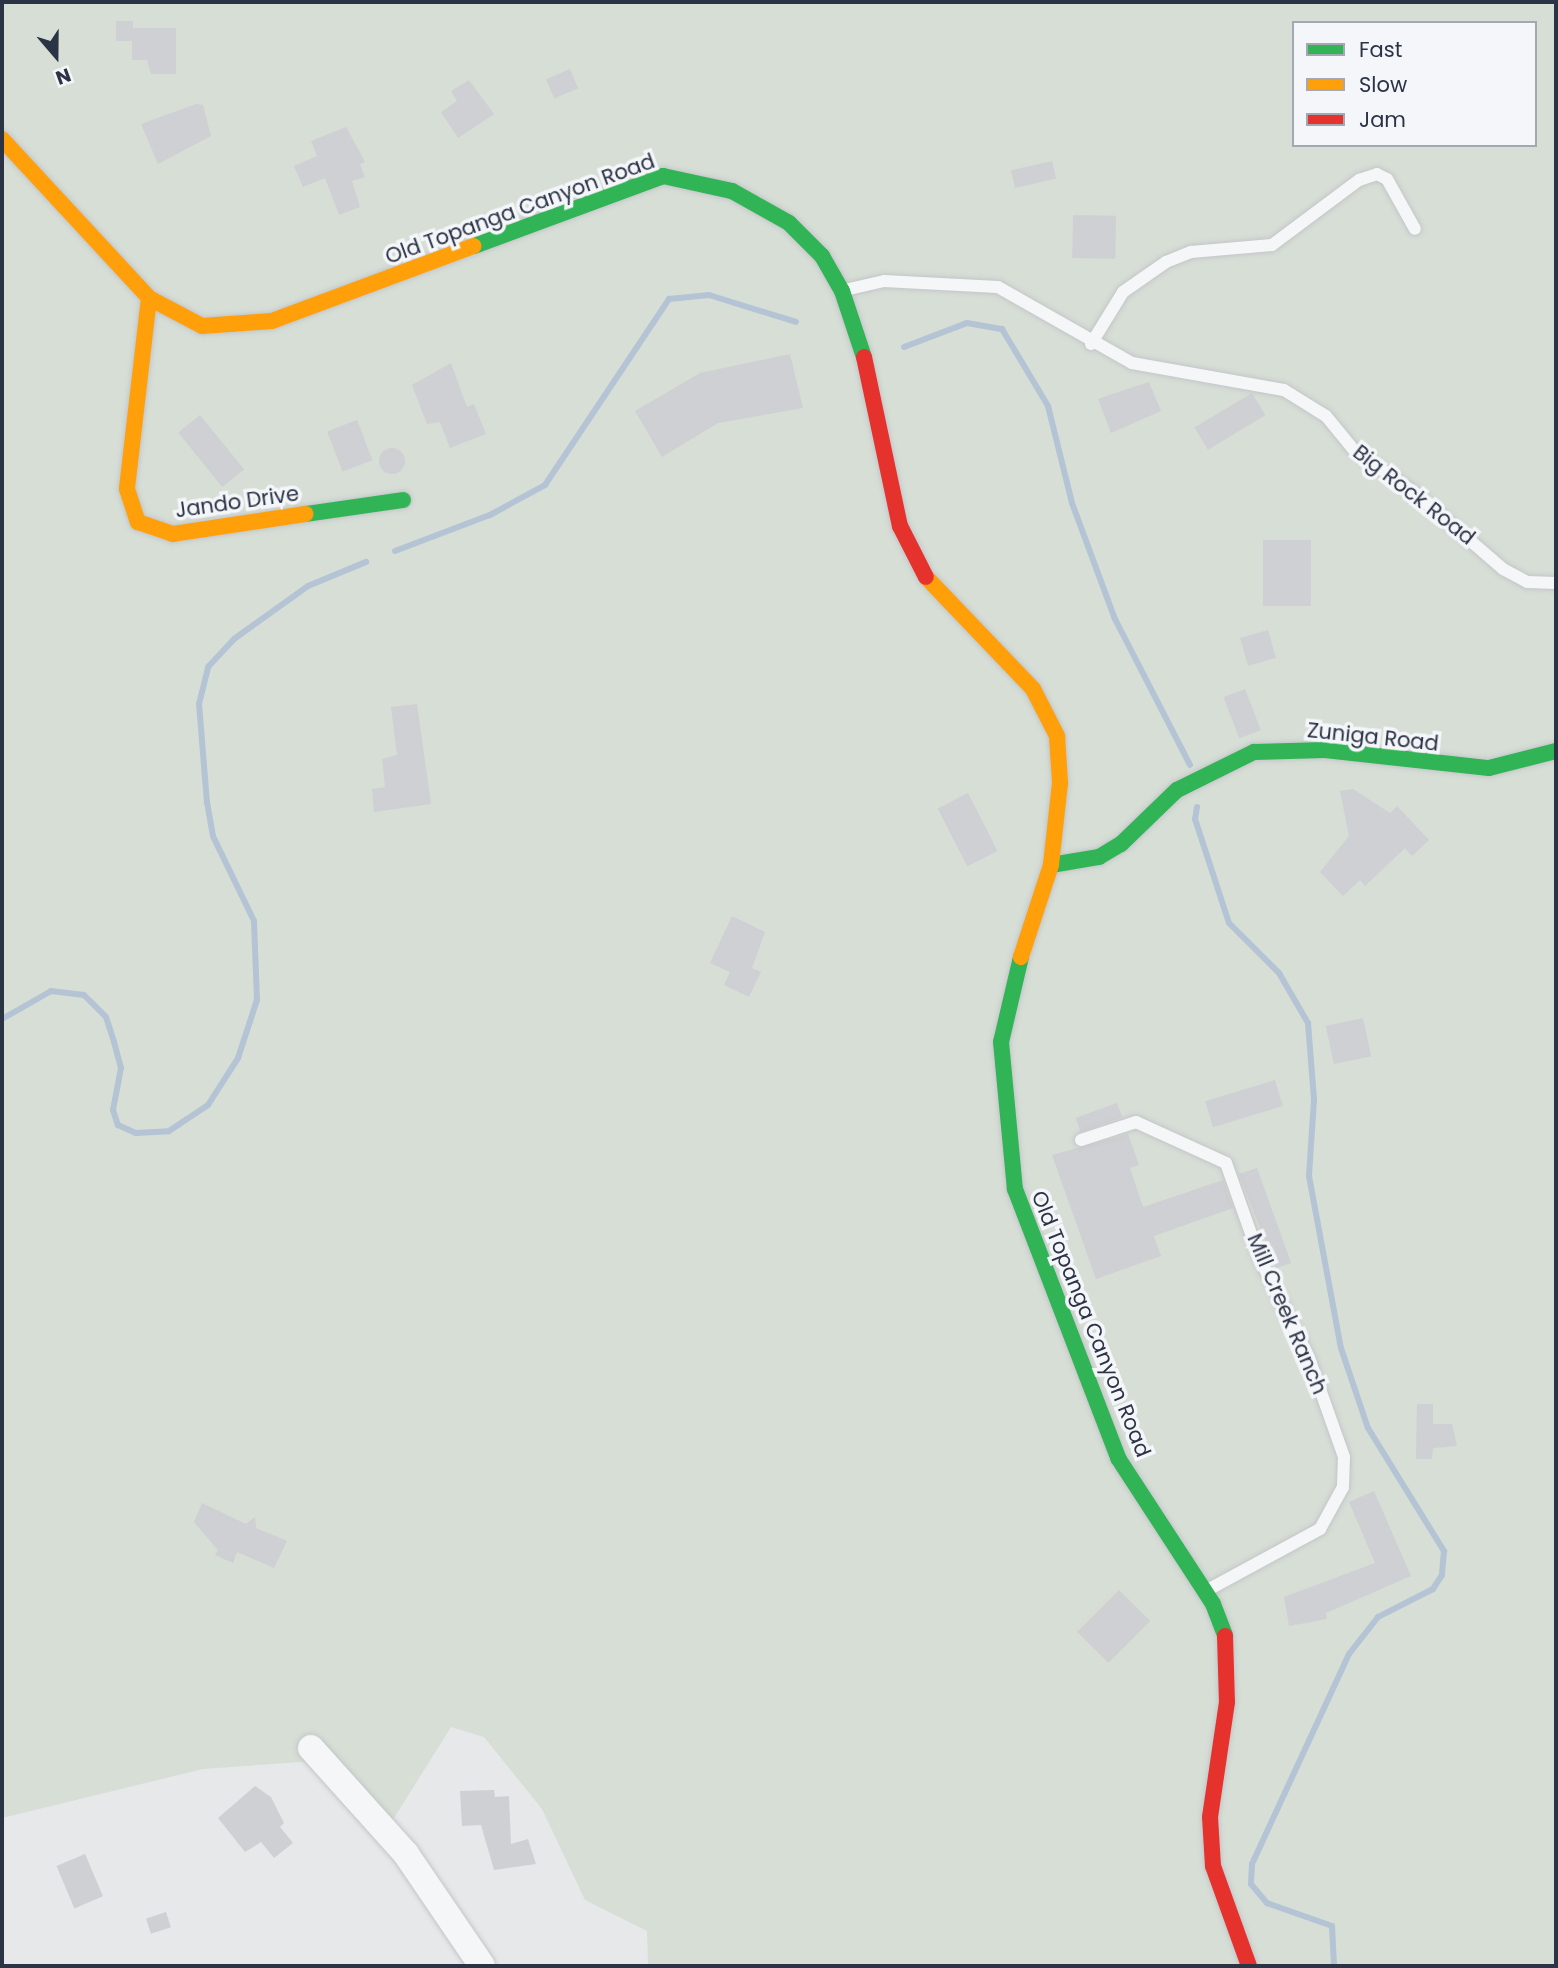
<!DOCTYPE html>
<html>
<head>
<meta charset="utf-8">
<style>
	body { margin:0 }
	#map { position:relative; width:1558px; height:1968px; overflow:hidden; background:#e6e8ea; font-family:Poppins,sans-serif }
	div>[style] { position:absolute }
	.green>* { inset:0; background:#d6ded6 }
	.stream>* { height:6px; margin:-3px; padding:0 3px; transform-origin:3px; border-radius:3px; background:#b4c4d5 }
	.building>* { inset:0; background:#ced0d3; transform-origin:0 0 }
	.round { border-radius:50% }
	.roads { filter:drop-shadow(0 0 2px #c4c6c8) drop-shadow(0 0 2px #c4c6c8) }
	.lane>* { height:12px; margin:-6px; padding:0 6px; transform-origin:6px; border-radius:6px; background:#f5f6f7 }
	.street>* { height:26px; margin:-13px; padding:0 13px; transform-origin:13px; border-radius:13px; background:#f5f6f7 }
	.fast>* { height:16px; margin:-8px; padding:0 8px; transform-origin:8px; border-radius:8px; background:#30b455 }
	.slow>* { height:16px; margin:-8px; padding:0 8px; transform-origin:8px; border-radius:8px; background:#ff9f0a }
	.jam>* { height:16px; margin:-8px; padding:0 8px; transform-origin:8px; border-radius:8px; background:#e5322d }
	span { translate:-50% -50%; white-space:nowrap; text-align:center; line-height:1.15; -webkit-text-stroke:7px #f4f6f9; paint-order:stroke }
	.street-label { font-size:21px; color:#2b3445 }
	.frame { position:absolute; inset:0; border:4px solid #2b3445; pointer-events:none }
	.legend { position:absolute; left:1292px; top:21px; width:245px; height:126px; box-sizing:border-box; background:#f4f6f9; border:2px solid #a4a8b1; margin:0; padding:9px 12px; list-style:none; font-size:21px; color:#2b3445 }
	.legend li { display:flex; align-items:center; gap:14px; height:35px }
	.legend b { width:35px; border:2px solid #a4a8b1 }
	.north { position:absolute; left:21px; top:21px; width:70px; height:70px; -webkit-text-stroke:5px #f4f6f9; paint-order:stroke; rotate:160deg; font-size:19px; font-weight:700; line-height:28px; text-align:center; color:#2b3445 }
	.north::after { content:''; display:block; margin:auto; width:24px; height:32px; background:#2b3445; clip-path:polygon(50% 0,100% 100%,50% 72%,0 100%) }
</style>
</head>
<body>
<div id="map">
	<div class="green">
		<i style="clip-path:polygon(evenodd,2px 2px,1556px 2px,1556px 1966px,648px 1966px,647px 1931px,585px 1900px,542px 1809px,484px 1737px,451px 1727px,389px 1826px,315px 1761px,203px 1769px,2px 1818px,2px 2px,1294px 23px,1535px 23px,1535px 145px,1294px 145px,1294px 23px)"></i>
	</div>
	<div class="stream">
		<i style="left:904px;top:347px;width:67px;rotate:-20.9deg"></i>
		<i style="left:967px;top:323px;width:36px;rotate:10deg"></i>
		<i style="left:1002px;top:329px;width:90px;rotate:59.1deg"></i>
		<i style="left:1048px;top:406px;width:100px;rotate:76.1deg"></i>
		<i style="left:1072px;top:503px;width:124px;rotate:69.7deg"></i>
		<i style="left:1115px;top:619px;width:164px;rotate:62.8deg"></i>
		<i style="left:395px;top:551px;width:102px;rotate:-20.8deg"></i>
		<i style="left:490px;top:515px;width:63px;rotate:-28.6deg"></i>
		<i style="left:545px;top:485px;width:224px;rotate:-56.3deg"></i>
		<i style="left:669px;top:299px;width:40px;rotate:-5.7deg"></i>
		<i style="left:709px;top:295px;width:91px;rotate:17.2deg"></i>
		<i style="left:1197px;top:807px;width:12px;rotate:99deg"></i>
		<i style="left:1195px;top:819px;width:109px;rotate:71.9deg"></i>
		<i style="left:1229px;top:923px;width:71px;rotate:45deg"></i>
		<i style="left:1279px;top:973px;width:58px;rotate:59.9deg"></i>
		<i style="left:1308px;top:1023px;width:77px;rotate:85.5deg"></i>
		<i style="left:1314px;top:1100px;width:76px;rotate:93.8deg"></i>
		<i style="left:1309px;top:1176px;width:175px;rotate:79.5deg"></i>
		<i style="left:1341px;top:1348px;width:84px;rotate:71.4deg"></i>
		<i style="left:1368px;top:1428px;width:145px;rotate:58.3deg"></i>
		<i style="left:1444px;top:1551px;width:24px;rotate:95deg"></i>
		<i style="left:1442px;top:1575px;width:17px;rotate:123deg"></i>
		<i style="left:1433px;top:1589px;width:62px;rotate:153deg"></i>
		<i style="left:1378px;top:1617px;width:47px;rotate:128.1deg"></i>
		<i style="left:1349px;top:1654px;width:231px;rotate:114.8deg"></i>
		<i style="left:1252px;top:1864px;width:20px;rotate:93deg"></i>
		<i style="left:1251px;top:1884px;width:25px;rotate:50deg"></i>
		<i style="left:1267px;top:1903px;width:69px;rotate:19.5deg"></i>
		<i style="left:1332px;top:1926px;width:40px;rotate:87.1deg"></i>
		<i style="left:2px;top:1019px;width:56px;rotate:-29.7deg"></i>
		<i style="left:51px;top:991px;width:33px;rotate:7deg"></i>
		<i style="left:84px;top:995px;width:31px;rotate:45deg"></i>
		<i style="left:106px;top:1017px;width:26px;rotate:72deg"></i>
		<i style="left:114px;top:1042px;width:27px;rotate:75deg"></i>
		<i style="left:121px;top:1068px;width:43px;rotate:100.8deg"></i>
		<i style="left:113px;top:1110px;width:16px;rotate:72deg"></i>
		<i style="left:118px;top:1125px;width:20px;rotate:24deg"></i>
		<i style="left:136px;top:1133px;width:33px;rotate:-3deg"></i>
		<i style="left:169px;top:1131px;width:47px;rotate:-33.7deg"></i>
		<i style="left:208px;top:1105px;width:56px;rotate:-57.4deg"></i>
		<i style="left:238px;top:1058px;width:61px;rotate:-71.9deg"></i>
		<i style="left:257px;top:1000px;width:79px;rotate:-92.2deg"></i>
		<i style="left:254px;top:921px;width:94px;rotate:-115.8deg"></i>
		<i style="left:213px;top:836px;width:34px;rotate:-100deg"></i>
		<i style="left:207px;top:803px;width:99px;rotate:-94.6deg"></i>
		<i style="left:199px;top:704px;width:38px;rotate:-76deg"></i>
		<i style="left:208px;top:667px;width:38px;rotate:-47deg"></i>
		<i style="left:234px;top:639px;width:91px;rotate:-35.6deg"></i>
		<i style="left:308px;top:586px;width:63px;rotate:-22.5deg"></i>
	</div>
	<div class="building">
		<i style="clip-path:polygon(116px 21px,133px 21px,133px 28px,176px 28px,176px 74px,151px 74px,147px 60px,132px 60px,132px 41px,116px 41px)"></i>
		<i style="left:570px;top:69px;width:21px;height:26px;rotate:67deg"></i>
		<i style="clip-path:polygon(469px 80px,494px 114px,458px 138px,441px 112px,457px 101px,451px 91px)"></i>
		<i style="clip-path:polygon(196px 104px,203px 105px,211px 136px,158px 164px,141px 124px)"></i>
		<i style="clip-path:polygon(346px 127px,365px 162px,360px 164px,365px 177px,352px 181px,360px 207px,339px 215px,325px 178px,303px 187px,294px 166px,317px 156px,311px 141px)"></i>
		<i style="left:1052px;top:161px;width:18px;height:42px;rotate:77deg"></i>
		<i style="left:1073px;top:215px;width:43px;height:43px;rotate:1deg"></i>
		<i style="clip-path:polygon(790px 354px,803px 408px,718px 423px,662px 457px,635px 411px,700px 373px)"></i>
		<i style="clip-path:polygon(451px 363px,467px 407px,474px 404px,486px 434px,450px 448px,440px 422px,427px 424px,412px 385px)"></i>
		<i style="clip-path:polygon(1149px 382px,1161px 411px,1111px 433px,1098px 399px)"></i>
		<i style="left:1252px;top:393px;width:26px;height:67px;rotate:59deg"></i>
		<i style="left:200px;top:415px;width:70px;height:28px;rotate:51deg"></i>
		<i style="left:357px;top:420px;width:43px;height:32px;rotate:69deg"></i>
		<i class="round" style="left:379px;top:448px;width:26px;height:26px"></i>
		<i style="left:1311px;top:540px;width:66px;height:48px;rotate:90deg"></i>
		<i style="left:1268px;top:630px;width:29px;height:29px;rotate:74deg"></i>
		<i style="left:1245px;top:689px;width:44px;height:23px;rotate:69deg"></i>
		<i style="clip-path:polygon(417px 704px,431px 804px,374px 812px,372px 789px,385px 787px,382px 759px,397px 755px,391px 707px)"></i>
		<i style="clip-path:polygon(1353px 789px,1390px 813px,1397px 806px,1429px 840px,1412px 856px,1405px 848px,1365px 886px,1360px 880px,1343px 896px,1320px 872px,1349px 836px,1340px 791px)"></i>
		<i style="left:968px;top:793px;width:65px;height:34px;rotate:63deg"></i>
		<i style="clip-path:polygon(732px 916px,765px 932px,752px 968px,761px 972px,749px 997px,724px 985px,730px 972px,710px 963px)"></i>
		<i style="left:1363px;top:1018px;width:39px;height:38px;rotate:78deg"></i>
		<i style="left:1275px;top:1080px;width:27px;height:73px;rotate:73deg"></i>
		<i style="left:1117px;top:1103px;width:15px;height:44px;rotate:70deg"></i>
		<i style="clip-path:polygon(1128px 1134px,1139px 1165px,1130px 1168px,1143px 1207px,1223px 1180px,1233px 1208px,1154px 1236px,1161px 1256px,1096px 1279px,1052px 1155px)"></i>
		<i style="clip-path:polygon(1257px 1168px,1291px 1263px,1276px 1268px,1239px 1174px)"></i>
		<i style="clip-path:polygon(1417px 1404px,1433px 1404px,1433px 1424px,1452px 1424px,1457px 1446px,1433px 1448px,1432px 1459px,1416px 1459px)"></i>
		<i style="clip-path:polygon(1374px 1491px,1411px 1576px,1326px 1613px,1327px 1619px,1289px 1626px,1284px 1597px,1375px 1563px,1349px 1502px)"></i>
		<i style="clip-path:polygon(202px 1503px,246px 1524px,255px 1517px,256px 1528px,287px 1541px,274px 1568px,237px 1552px,233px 1563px,215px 1555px,218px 1550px,194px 1522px)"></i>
		<i style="left:1119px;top:1590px;width:44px;height:59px;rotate:45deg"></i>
		<i style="clip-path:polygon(255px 1786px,271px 1797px,284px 1823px,280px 1827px,293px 1843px,274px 1858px,261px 1842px,245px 1852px,218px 1818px)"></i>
		<i style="clip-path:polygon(494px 1790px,495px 1797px,509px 1796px,511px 1844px,528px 1839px,536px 1864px,494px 1870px,481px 1825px,462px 1826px,460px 1791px)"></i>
		<i style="left:85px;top:1854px;width:46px;height:31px;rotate:67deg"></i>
		<i style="left:166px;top:1912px;width:16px;height:21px;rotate:72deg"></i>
	</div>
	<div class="roads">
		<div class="lane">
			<i style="left:845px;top:290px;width:40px;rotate:-13deg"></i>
			<i style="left:884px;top:281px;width:114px;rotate:3deg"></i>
			<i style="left:998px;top:287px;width:154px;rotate:29.6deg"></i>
			<i style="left:1132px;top:363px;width:154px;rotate:10.1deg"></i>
			<i style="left:1284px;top:390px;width:49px;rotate:31.8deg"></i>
			<i style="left:1326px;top:416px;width:43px;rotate:50.7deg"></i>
			<i style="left:1353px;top:449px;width:76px;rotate:35.4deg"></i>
			<i style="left:1415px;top:493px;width:116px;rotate:40.8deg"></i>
			<i style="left:1503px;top:569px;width:27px;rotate:28deg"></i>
			<i style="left:1527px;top:582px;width:29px;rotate:2deg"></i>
			<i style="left:1091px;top:344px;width:61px;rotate:-58.4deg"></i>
			<i style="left:1123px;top:292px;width:52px;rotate:-34.9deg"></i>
			<i style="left:1166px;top:262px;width:27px;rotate:-22deg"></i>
			<i style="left:1191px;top:252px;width:81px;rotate:-4.9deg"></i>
			<i style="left:1272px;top:245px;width:109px;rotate:-36.8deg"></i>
			<i style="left:1359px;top:180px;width:19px;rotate:-18deg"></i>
			<i style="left:1377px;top:174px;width:11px;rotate:27deg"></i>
			<i style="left:1387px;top:179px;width:57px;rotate:60.8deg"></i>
			<i style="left:1081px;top:1140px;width:58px;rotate:-18.1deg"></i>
			<i style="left:1136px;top:1122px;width:99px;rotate:24.5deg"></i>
			<i style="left:1226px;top:1163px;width:102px;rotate:70.5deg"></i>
			<i style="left:1260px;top:1259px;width:110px;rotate:63.7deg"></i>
			<i style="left:1309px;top:1358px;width:105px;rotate:70.5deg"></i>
			<i style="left:1344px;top:1457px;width:30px;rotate:92deg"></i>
			<i style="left:1343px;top:1487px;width:48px;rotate:118.7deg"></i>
			<i style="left:1320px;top:1529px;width:130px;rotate:151.5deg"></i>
		</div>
		<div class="street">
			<i style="left:311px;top:1748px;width:142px;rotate:48.1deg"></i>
			<i style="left:406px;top:1854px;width:135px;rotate:55.8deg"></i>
		</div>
		<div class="fast">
			<i style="left:474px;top:246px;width:202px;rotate:-20.3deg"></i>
			<i style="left:663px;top:176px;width:71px;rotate:12.3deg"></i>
			<i style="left:732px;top:191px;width:65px;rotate:29.3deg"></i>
			<i style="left:789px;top:223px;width:47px;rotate:45deg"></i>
			<i style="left:822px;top:256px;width:40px;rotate:60.3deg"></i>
			<i style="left:842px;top:291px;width:70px;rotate:71.6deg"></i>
			<i style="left:306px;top:514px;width:98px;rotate:-8.2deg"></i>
			<i style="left:1051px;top:865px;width:49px;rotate:-9.5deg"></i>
			<i style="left:1099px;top:857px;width:26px;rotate:-31deg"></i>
			<i style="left:1121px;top:844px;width:78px;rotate:-44deg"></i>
			<i style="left:1177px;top:790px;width:86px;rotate:-26.3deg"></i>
			<i style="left:1254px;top:752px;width:71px;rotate:-1.6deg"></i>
			<i style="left:1325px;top:750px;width:165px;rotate:6.3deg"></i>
			<i style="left:1489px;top:768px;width:69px;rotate:-14.2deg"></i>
			<i style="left:1021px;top:957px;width:87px;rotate:103.2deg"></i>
			<i style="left:1001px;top:1042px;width:148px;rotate:84.6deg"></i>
			<i style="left:1015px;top:1189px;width:288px;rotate:69deg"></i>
			<i style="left:1118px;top:1458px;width:174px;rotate:56.9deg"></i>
			<i style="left:1213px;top:1604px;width:34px;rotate:69deg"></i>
		</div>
		<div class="slow">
			<i style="left:2px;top:139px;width:217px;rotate:47.2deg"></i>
			<i style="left:149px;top:298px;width:60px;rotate:27.8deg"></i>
			<i style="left:202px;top:326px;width:70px;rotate:-4.1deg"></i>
			<i style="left:272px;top:321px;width:215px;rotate:-20.4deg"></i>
			<i style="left:149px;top:298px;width:192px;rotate:96.6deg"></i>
			<i style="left:127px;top:489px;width:35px;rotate:72deg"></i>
			<i style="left:138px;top:522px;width:37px;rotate:19deg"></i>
			<i style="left:173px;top:534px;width:134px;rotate:-8.6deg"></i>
			<i style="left:926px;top:577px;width:155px;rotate:46.3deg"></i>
			<i style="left:1033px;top:689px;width:53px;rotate:62.9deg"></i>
			<i style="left:1057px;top:736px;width:47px;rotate:86.3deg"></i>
			<i style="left:1060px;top:783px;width:82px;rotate:96.3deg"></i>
			<i style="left:1051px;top:865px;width:97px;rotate:108.1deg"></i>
		</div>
		<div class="jam">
			<i style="left:864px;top:357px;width:173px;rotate:78deg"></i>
			<i style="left:900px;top:526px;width:57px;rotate:63deg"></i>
			<i style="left:1225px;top:1636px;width:66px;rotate:88.3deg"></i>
			<i style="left:1227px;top:1702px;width:116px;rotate:98.4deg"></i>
			<i style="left:1210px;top:1817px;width:49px;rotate:86.5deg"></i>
			<i style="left:1213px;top:1866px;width:106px;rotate:70.2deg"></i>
		</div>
	</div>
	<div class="street-label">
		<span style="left:520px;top:209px;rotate:-20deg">Old Topanga Canyon Road</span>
		<span style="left:1414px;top:495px;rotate:38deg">Big Rock Road</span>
		<span style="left:237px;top:502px;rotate:-8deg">Jando Drive</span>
		<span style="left:1373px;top:737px;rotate:6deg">Zuniga Road</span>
		<span style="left:1287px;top:1314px;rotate:67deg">Mill Creek Ranch</span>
		<span style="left:1091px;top:1324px;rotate:68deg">Old Topanga Canyon Road</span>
	</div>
	<div class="frame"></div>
	<ul class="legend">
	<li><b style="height:9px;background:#30b455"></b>Fast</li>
	<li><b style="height:9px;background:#ff9f0a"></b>Slow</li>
	<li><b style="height:9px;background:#e5322d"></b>Jam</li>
	</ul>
	<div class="north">N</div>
</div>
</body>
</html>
